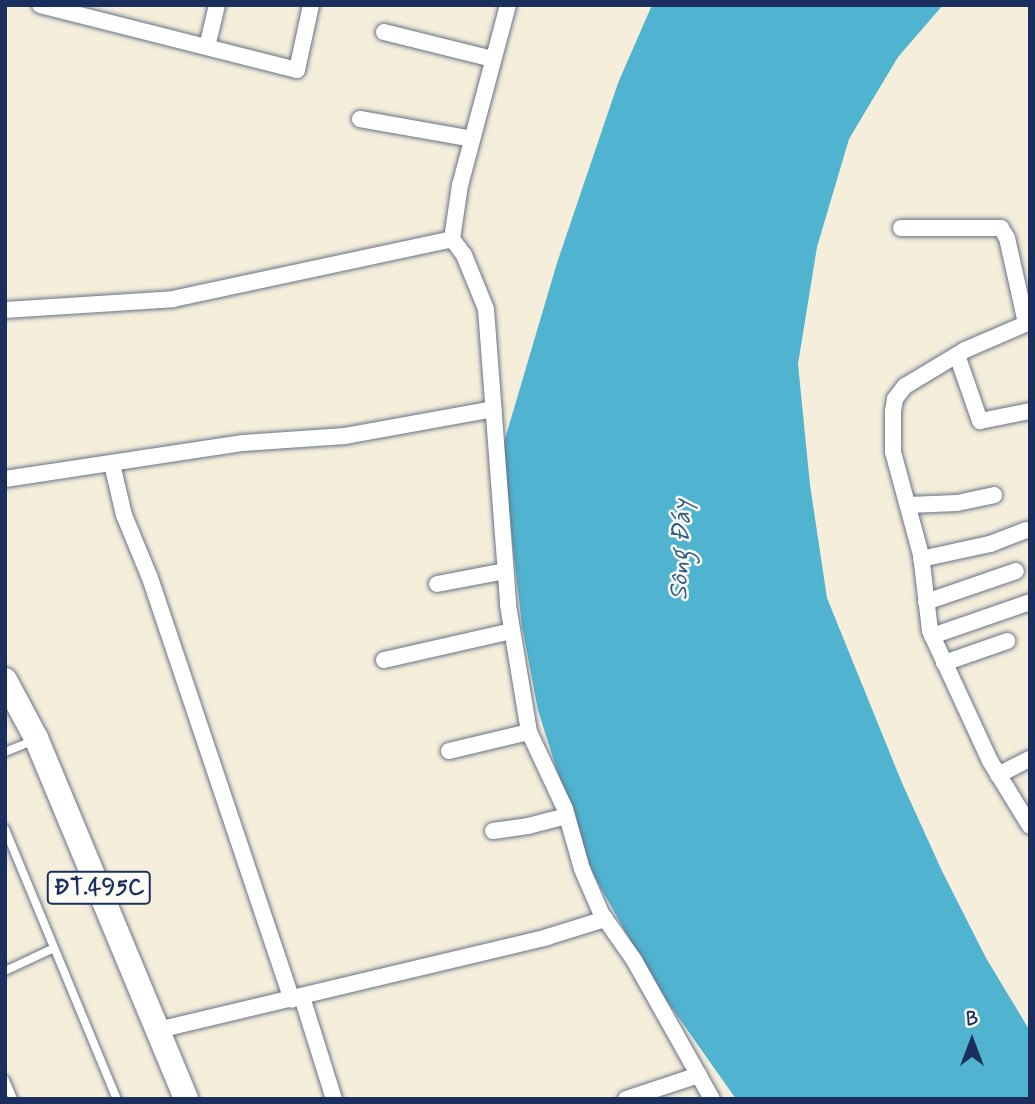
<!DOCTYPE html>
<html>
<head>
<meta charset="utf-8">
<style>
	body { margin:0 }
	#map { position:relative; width:1035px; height:1104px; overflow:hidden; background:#f4eeda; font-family:Mynerve,sans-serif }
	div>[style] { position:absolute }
	.water>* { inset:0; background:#50b3cf }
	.roads { filter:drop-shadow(0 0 2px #677289) drop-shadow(0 0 2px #677289) }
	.lane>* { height:8px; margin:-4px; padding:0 4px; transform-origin:4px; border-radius:4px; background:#fff }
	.street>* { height:16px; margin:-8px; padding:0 8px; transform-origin:8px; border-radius:8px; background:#fff }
	.primary>* { height:24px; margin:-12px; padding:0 12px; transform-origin:12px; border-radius:12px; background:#fff }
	span { translate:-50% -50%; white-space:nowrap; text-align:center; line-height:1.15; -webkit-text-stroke:5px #fdfcf7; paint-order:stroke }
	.shield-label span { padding:2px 5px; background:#fdfcf7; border:2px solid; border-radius:5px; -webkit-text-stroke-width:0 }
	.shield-label { font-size:23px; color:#1b2f5e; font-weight:700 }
	.water-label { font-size:26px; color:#2e5d86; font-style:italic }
	.frame { position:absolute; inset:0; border:7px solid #1b2f5e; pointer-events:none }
	.north { position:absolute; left:937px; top:1006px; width:70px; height:70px; -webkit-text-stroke:5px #fdfcf7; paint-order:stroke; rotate:0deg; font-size:19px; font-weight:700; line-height:28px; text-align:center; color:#1b2f5e }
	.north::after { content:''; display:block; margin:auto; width:24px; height:32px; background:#1b2f5e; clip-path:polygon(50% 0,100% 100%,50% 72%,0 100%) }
</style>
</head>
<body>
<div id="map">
	<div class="water">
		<i style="clip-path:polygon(652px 5px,943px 5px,898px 57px,849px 139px,817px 247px,798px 364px,810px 485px,827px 598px,902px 783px,942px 871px,986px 958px,1030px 1031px,1030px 1099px,736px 1099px,655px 984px,585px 860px,538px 710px,522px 626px,502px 449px,557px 263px,618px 83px)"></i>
	</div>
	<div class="roads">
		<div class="lane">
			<i style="left:5px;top:752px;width:31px;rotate:-22deg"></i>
			<i style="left:5px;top:829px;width:292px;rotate:67.5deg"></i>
			<i style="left:5px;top:971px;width:54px;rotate:-25.1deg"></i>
			<i style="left:5px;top:1080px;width:21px;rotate:67deg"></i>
		</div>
		<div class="street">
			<i style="left:40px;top:5px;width:265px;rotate:14.2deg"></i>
			<i style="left:297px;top:70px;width:66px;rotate:-77.8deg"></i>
			<i style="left:508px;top:5px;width:186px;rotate:104.9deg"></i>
			<i style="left:460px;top:185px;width:55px;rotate:98.4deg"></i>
			<i style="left:452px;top:239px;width:20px;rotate:53deg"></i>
			<i style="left:464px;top:255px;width:58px;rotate:67.8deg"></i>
			<i style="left:486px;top:309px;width:297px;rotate:85.7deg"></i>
			<i style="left:508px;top:605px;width:129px;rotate:80.6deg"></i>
			<i style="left:529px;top:732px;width:85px;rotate:64.9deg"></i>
			<i style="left:565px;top:809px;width:62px;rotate:74.2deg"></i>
			<i style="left:582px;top:869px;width:48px;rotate:66.6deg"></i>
			<i style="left:601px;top:913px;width:57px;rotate:54.9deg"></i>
			<i style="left:634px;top:960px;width:159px;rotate:60.7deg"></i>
			<i style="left:384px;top:32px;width:112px;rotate:13.9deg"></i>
			<i style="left:207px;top:47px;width:43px;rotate:-76.6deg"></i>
			<i style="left:360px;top:119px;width:114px;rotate:10.1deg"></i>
			<i style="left:901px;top:228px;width:100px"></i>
			<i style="left:1001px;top:228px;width:12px;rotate:59deg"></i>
			<i style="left:1007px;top:238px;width:87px;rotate:77.4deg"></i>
			<i style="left:5px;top:310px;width:168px;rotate:-3.7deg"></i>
			<i style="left:173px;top:299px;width:285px;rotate:-12.1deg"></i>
			<i style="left:1030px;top:322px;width:71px;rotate:156.7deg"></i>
			<i style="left:965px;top:350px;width:70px;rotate:149deg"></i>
			<i style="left:905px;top:386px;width:16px;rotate:128deg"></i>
			<i style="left:895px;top:399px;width:12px;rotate:99deg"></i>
			<i style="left:893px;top:411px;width:41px;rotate:90deg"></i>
			<i style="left:893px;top:452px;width:107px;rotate:74.8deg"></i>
			<i style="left:921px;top:555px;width:77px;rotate:83.2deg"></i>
			<i style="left:930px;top:631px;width:143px;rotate:65.2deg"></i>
			<i style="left:990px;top:761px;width:76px;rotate:58.4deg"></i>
			<i style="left:957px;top:355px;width:70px;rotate:70.8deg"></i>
			<i style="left:980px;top:421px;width:51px;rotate:-11.3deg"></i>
			<i style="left:112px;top:464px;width:52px;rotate:76.8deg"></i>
			<i style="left:124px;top:515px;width:68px;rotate:67.6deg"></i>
			<i style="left:150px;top:578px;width:445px;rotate:71.4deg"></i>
			<i style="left:5px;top:479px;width:241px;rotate:-8.6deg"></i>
			<i style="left:243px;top:443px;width:102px;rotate:-3.9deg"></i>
			<i style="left:345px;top:436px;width:151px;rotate:-10.3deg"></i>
			<i style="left:908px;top:505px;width:49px;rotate:-2.3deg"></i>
			<i style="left:957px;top:503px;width:38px;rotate:-12deg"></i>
			<i style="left:921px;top:559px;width:71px;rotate:-12.3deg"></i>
			<i style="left:990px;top:544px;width:39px;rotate:-21deg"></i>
			<i style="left:437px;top:584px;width:69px;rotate:-10.8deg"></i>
			<i style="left:926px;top:602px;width:95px;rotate:-19deg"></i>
			<i style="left:932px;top:636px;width:104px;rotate:-19.1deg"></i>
			<i style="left:384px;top:660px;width:131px;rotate:-12.8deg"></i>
			<i style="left:944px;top:663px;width:67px;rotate:-19.2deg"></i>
			<i style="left:449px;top:751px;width:82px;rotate:-13.4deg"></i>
			<i style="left:998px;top:775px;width:36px;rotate:-27deg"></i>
			<i style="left:493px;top:831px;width:35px;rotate:-8deg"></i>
			<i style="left:528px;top:826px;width:40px;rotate:-14.4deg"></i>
			<i style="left:302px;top:997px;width:107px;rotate:72.6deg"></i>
			<i style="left:158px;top:1030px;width:400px;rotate:-13.4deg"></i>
			<i style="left:547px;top:937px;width:61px;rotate:-17.2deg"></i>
			<i style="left:626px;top:1099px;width:77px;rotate:-18.2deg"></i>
		</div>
		<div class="primary">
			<i style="left:5px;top:680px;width:66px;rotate:61.9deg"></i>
			<i style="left:36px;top:738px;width:391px;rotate:67.4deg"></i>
		</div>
	</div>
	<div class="shield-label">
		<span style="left:99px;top:888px">ĐT.495C</span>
	</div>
	<div class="water-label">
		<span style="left:682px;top:550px;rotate:-88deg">Sông Đáy</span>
	</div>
	<div class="frame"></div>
	<div class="north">B</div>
</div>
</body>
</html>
